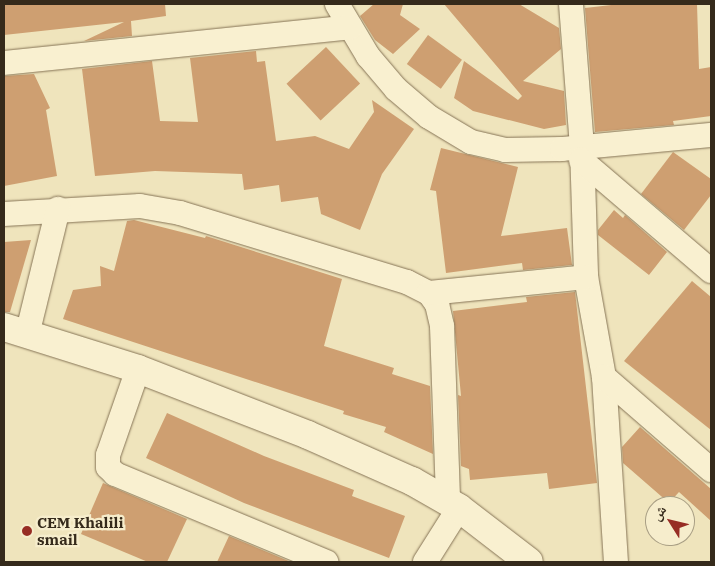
<!DOCTYPE html>
<html>
<head>
<meta charset="utf-8">
<style>
	body { margin:0 }
	#map { position:relative; width:715px; height:566px; overflow:hidden; background:#efe4bc; font-family:"IBM Plex Serif","Noto Naskh Arabic",serif }
	div>[style] { position:absolute }
	.building>* { inset:0; background:#ce9f71; transform-origin:0 0 }
	.roads { filter:drop-shadow(0 0 1px #867456) drop-shadow(0 0 1px #867456) }
	.street>* { height:24px; margin:-12px; padding:0 12px; transform-origin:12px; border-radius:12px; background:#f9f0d0 }
	.secondary>* { height:28px; margin:-14px; padding:0 14px; transform-origin:14px; border-radius:14px; background:#f9f0d0 }
	.dots>* { width:14px; height:14px; translate:-50% -50%; box-sizing:border-box; border:2px solid #f6edcc; border-radius:50% }
	span { translate:-50% -50%; white-space:nowrap; text-align:center; line-height:1.15; -webkit-text-stroke:4.5px #f6edcc; paint-order:stroke }
	.poi-label { font-size:15px; color:#352a1b; font-weight:700 }
	.left { translate:0 -50%; text-align:left }
	.frame { position:absolute; inset:0; border:5px solid #352a1b; pointer-events:none }
	.north { position:absolute; left:645px; top:496px; width:50px; height:50px; box-sizing:border-box; background:#f6edcc; border:1px solid #a99f85; border-radius:50%; rotate:306deg; font-size:14px; font-weight:700; line-height:20px; text-align:center; color:#352a1b }
	.north::after { content:''; display:block; margin:auto; width:18px; height:22px; background:#972d24; clip-path:polygon(50% 0,100% 100%,50% 72%,0 100%) }
</style>
</head>
<body>
<div id="map">
	<div class="building">
		<i style="clip-path:polygon(4px 4px,165px 4px,166px 16px,131px 21px,132px 36px,84px 41px,124px 22px,4px 35px)"></i>
		<i style="clip-path:polygon(374px 4px,403px 4px,400px 15px,420px 29px,393px 54px,375px 40px,360px 16px)"></i>
		<i style="clip-path:polygon(444px 4px,519px 4px,559px 28px,561px 49px,523px 81px,564px 91px,566px 125px,544px 129px,473px 111px,454px 98px,464px 61px,518px 100px,522px 96px)"></i>
		<i style="clip-path:polygon(620px 4px,697px 4px,699px 69px,711px 67px,711px 116px,673px 121px,674px 125px,595px 132px,585px 8px)"></i>
		<i style="left:428px;top:35px;width:42px;height:36px;rotate:36deg"></i>
		<i style="left:326px;top:47px;width:50px;height:54px;rotate:47deg"></i>
		<i style="clip-path:polygon(256px 51px,257px 62px,265px 61px,276px 141px,315px 136px,349px 149px,374px 112px,372px 100px,414px 129px,382px 174px,360px 230px,321px 214px,318px 197px,281px 202px,279px 185px,244px 190px,242px 174px,155px 171px,95px 176px,82px 69px,152px 61px,160px 121px,198px 122px,190px 58px)"></i>
		<i style="clip-path:polygon(34px 74px,50px 108px,46px 110px,57px 176px,4px 186px,4px 76px)"></i>
		<i style="clip-path:polygon(441px 148px,518px 167px,501px 236px,567px 228px,572px 265px,523px 270px,522px 263px,446px 273px,436px 191px,430px 190px)"></i>
		<i style="clip-path:polygon(673px 152px,711px 179px,711px 195px,684px 230px,641px 194px)"></i>
		<i style="clip-path:polygon(614px 210px,623px 218px,625px 215px,667px 252px,649px 275px,598px 235px,598px 230px)"></i>
		<i style="clip-path:polygon(134px 220px,205px 238px,206px 236px,342px 279px,324px 346px,394px 368px,392px 374px,430px 386px,433px 454px,384px 432px,386px 427px,343px 414px,344px 411px,63px 319px,73px 290px,101px 286px,100px 266px,114px 271px,127px 221px)"></i>
		<i style="clip-path:polygon(31px 240px,10px 312px,4px 312px,4px 242px)"></i>
		<i style="clip-path:polygon(692px 281px,711px 297px,711px 430px,624px 361px)"></i>
		<i style="clip-path:polygon(575px 292px,597px 483px,549px 489px,547px 473px,470px 480px,469px 469px,461px 466px,458px 395px,461px 396px,453px 311px,527px 302px,526px 297px)"></i>
		<i style="clip-path:polygon(167px 413px,264px 456px,354px 490px,352px 496px,405px 516px,389px 558px,244px 503px,146px 458px)"></i>
		<i style="clip-path:polygon(640px 427px,711px 489px,711px 521px,679px 492px,669px 503px,623px 463px,622px 447px)"></i>
		<i style="clip-path:polygon(103px 483px,187px 519px,167px 562px,148px 562px,81px 534px)"></i>
		<i style="clip-path:polygon(229px 536px,291px 562px,217px 562px)"></i>
	</div>
	<div class="roads">
		<div class="street">
			<i style="left:337px;top:4px;width:61px;rotate:59.2deg"></i>
			<i style="left:368px;top:56px;width:43px;rotate:49.7deg"></i>
			<i style="left:396px;top:89px;width:43px;rotate:40.3deg"></i>
			<i style="left:429px;top:117px;width:49px;rotate:30.8deg"></i>
			<i style="left:471px;top:142px;width:35px;rotate:13deg"></i>
			<i style="left:505px;top:150px;width:57px;rotate:-1deg"></i>
			<i style="left:562px;top:149px;width:150px;rotate:-5.4deg"></i>
			<i style="left:571px;top:4px;width:143px;rotate:85.6deg"></i>
			<i style="left:582px;top:147px;width:130px;rotate:88.2deg"></i>
			<i style="left:586px;top:277px;width:102px;rotate:79.8deg"></i>
			<i style="left:604px;top:377px;width:185px;rotate:86.3deg"></i>
			<i style="left:4px;top:63px;width:348px;rotate:-5.9deg"></i>
			<i style="left:581px;top:160px;width:171px;rotate:40.5deg"></i>
			<i style="left:4px;top:214px;width:136px;rotate:-3.4deg"></i>
			<i style="left:140px;top:206px;width:41px;rotate:9.9deg"></i>
			<i style="left:180px;top:213px;width:237px;rotate:16.9deg"></i>
			<i style="left:407px;top:282px;width:25px;rotate:27deg"></i>
			<i style="left:429px;top:293px;width:14px;rotate:54deg"></i>
			<i style="left:437px;top:304px;width:23px;rotate:77deg"></i>
			<i style="left:442px;top:326px;width:174px;rotate:88deg"></i>
			<i style="left:429px;top:293px;width:158px;rotate:-5.8deg"></i>
			<i style="left:27px;top:335px;width:130px;rotate:-76.2deg"></i>
			<i style="left:138px;top:369px;width:91px;rotate:109.2deg"></i>
			<i style="left:108px;top:455px;width:12px;rotate:90deg"></i>
			<i style="left:108px;top:467px;width:10px;rotate:45deg"></i>
			<i style="left:115px;top:474px;width:229px;rotate:22.6deg"></i>
			<i style="left:604px;top:377px;width:142px;rotate:41deg"></i>
			<i style="left:425px;top:562px;width:64px;rotate:-57.8deg"></i>
		</div>
		<div class="secondary">
			<i style="left:4px;top:327px;width:140px;rotate:17.4deg"></i>
			<i style="left:138px;top:369px;width:182px;rotate:21.2deg"></i>
			<i style="left:308px;top:435px;width:114px;rotate:23.9deg"></i>
			<i style="left:412px;top:481px;width:54px;rotate:29.9deg"></i>
			<i style="left:459px;top:508px;width:88px;rotate:37.6deg"></i>
		</div>
	</div>
	<div class="dots">
		<i style="left:27px;top:531px;background:#972d24"></i>
	</div>
	<div class="poi-label">
		<span class="left" style="left:37px;top:531px">CEM Khalili<br>smail</span>
	</div>
	<div class="frame"></div>
	<div class="north">ش</div>
</div>
</body>
</html>
